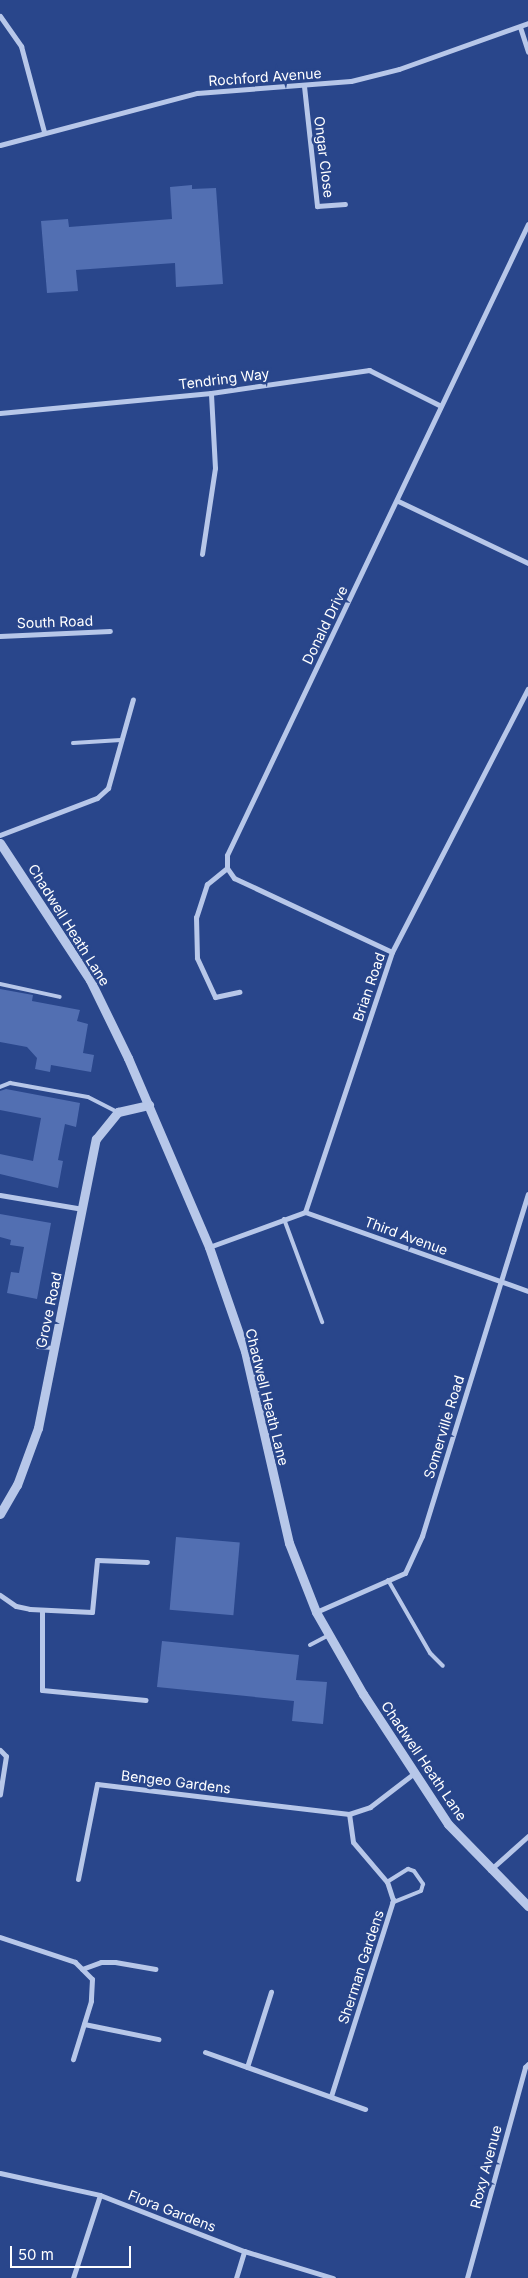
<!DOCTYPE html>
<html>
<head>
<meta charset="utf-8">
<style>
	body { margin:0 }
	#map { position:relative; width:528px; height:2278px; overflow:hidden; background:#29468b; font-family:Inter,sans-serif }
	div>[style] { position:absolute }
	.building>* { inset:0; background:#526fb2; transform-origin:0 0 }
	.service>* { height:4px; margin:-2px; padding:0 2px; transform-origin:2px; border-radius:2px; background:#b7c7e9 }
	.minor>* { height:5px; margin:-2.5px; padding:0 2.5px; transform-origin:2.5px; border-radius:2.5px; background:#b7c7e9 }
	.tertiary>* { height:9px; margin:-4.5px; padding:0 4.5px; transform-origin:4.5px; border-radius:4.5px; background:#b7c7e9 }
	span { translate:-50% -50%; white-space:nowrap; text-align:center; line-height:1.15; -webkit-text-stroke:5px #29468b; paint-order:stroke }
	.street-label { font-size:14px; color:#fff }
	.scale { position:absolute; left:10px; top:2246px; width:121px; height:22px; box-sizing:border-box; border:2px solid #fff; border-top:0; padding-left:6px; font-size:15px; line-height:18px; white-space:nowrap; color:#fff; -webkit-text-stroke:4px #29468b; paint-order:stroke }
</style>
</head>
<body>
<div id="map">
	<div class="building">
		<i style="clip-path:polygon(192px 185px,192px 189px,216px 188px,223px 284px,176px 287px,175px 263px,76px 270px,78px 291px,47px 293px,41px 221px,68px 219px,69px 227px,172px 219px,170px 187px)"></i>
		<i style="clip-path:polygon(0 989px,33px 995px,32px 1001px,80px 1010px,77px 1021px,88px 1024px,83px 1053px,94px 1055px,91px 1072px,51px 1065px,50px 1072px,35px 1069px,37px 1058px,27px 1047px,0 1042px)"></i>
		<i style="clip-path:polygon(6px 1089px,80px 1103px,76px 1127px,65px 1124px,58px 1160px,63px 1161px,58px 1188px,0 1174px,0 1154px,33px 1161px,41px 1118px,0 1110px,0 1091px)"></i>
		<i style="clip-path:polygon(0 1214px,51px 1223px,37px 1299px,7px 1293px,11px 1272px,19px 1273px,24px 1247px,10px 1245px,11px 1240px,0 1237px)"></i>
		<i style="left:176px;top:1537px;width:64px;height:73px;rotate:5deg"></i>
		<i style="clip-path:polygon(162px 1641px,299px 1655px,296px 1680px,327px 1682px,323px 1724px,292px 1721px,294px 1701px,157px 1687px)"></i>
	</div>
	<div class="service">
		<i style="left:73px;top:743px;width:48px;rotate:-3.6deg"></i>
		<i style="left:0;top:984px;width:61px;rotate:12.2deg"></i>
		<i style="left:0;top:1087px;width:11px;rotate:-22deg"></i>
		<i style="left:10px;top:1083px;width:79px;rotate:10.2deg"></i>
		<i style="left:88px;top:1097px;width:34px;rotate:27deg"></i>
		<i style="left:284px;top:1219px;width:110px;rotate:69.7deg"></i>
		<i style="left:38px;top:1347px;width:15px;rotate:4deg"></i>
		<i style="left:388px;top:1580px;width:84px;rotate:60.1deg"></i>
		<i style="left:430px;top:1653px;width:18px;rotate:45deg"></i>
		<i style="left:310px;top:1645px;width:21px;rotate:-28deg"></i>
		<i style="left:387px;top:1882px;width:25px;rotate:-32deg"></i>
		<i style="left:408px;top:1869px;width:6px;rotate:18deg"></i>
		<i style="left:414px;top:1871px;width:16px;rotate:55deg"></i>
		<i style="left:423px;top:1884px;width:7px;rotate:106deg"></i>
		<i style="left:421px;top:1891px;width:31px;rotate:158deg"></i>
	</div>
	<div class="minor">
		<i style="left:0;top:16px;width:37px;rotate:55deg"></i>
		<i style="left:21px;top:46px;width:89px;rotate:75deg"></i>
		<i style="left:520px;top:27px;width:26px;rotate:72deg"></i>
		<i style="left:304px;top:86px;width:121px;rotate:83.8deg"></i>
		<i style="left:317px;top:206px;width:28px;rotate:-4deg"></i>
		<i style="left:0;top:145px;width:204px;rotate:-14.8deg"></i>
		<i style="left:197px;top:93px;width:154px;rotate:-4.5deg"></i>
		<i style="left:351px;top:81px;width:49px;rotate:-14deg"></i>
		<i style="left:399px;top:69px;width:137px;rotate:-19.6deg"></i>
		<i style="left:0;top:413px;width:212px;rotate:-5.4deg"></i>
		<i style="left:211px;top:393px;width:160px;rotate:-8.3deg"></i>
		<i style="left:369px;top:370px;width:80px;rotate:26.6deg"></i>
		<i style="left:398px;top:501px;width:144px;rotate:25.5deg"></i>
		<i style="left:202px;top:554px;width:87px;rotate:-81.4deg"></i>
		<i style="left:215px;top:468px;width:75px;rotate:-93.1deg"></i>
		<i style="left:0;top:636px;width:110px;rotate:-2.6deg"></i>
		<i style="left:0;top:835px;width:104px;rotate:-20.9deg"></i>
		<i style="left:97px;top:798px;width:15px;rotate:-42deg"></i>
		<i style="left:108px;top:788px;width:92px;rotate:-74.3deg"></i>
		<i style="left:227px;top:868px;width:26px;rotate:141deg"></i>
		<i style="left:207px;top:884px;width:35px;rotate:108deg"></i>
		<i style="left:196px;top:917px;width:41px;rotate:88.6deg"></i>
		<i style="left:197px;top:958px;width:43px;rotate:65.2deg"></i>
		<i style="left:215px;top:997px;width:25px;rotate:-12deg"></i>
		<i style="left:392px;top:952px;width:174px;rotate:-154.9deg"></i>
		<i style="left:234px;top:878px;width:12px;rotate:-125deg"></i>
		<i style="left:227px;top:868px;width:13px;rotate:-90deg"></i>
		<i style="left:227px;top:855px;width:699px;rotate:-64.5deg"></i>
		<i style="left:0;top:1195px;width:84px;rotate:9.6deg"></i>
		<i style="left:305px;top:1212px;width:237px;rotate:19.5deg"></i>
		<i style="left:209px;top:1247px;width:102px;rotate:-20deg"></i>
		<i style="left:305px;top:1212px;width:274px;rotate:-71.5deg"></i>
		<i style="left:392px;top:952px;width:296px;rotate:-62.7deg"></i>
		<i style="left:0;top:1595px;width:19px;rotate:35deg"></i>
		<i style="left:16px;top:1606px;width:14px;rotate:12deg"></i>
		<i style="left:30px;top:1609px;width:62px;rotate:2.8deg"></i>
		<i style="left:92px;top:1612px;width:52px;rotate:-84.5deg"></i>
		<i style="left:97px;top:1560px;width:50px;rotate:2.3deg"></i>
		<i style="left:42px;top:1610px;width:80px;rotate:90deg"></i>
		<i style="left:42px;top:1690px;width:104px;rotate:5.5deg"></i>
		<i style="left:316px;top:1612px;width:97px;rotate:-23.7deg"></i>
		<i style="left:405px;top:1573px;width:41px;rotate:-65.3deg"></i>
		<i style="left:422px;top:1536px;width:358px;rotate:-72.8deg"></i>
		<i style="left:0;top:1750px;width:8px;rotate:45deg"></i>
		<i style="left:6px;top:1756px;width:39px;rotate:99deg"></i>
		<i style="left:490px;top:1870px;width:51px;rotate:-41.8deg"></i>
		<i style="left:78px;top:1879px;width:97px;rotate:-78.7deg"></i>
		<i style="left:97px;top:1784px;width:254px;rotate:6.8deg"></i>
		<i style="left:0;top:1937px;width:79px;rotate:18.4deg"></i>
		<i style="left:75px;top:1962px;width:24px;rotate:45deg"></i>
		<i style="left:92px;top:1979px;width:22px;rotate:93deg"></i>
		<i style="left:91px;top:2001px;width:61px;rotate:107.2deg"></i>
		<i style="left:82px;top:1969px;width:20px;rotate:-20deg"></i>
		<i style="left:101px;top:1962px;width:14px"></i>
		<i style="left:115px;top:1962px;width:41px;rotate:9.9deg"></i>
		<i style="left:84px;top:2024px;width:76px;rotate:11.5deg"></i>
		<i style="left:205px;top:2052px;width:170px;rotate:19.6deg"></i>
		<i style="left:247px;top:2067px;width:79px;rotate:-72.3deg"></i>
		<i style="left:331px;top:2096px;width:206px;rotate:-72.4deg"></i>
		<i style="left:393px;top:1900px;width:19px;rotate:-108deg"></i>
		<i style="left:387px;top:1882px;width:52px;rotate:-130.4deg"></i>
		<i style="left:353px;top:1842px;width:28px;rotate:-98deg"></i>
		<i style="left:349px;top:1814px;width:22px;rotate:-18deg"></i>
		<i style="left:370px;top:1807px;width:54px;rotate:-37.5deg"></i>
		<i style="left:0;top:2173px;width:102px;rotate:12.4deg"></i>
		<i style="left:100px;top:2195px;width:155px;rotate:21.3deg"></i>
		<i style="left:244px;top:2251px;width:93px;rotate:16.9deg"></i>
		<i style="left:73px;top:2278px;width:87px;rotate:-72deg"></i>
		<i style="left:236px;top:2278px;width:28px;rotate:-73deg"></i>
		<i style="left:467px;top:2278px;width:219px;rotate:-74.6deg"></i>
		<i style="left:525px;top:2067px;width:4px;rotate:-45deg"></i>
	</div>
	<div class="tertiary">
		<i style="left:0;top:843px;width:164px;rotate:56.7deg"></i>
		<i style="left:90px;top:980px;width:87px;rotate:64deg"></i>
		<i style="left:128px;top:1058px;width:206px;rotate:66.8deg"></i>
		<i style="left:209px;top:1247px;width:110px;rotate:70.9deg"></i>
		<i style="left:245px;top:1351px;width:197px;rotate:77.1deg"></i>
		<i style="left:289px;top:1543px;width:74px;rotate:68.6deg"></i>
		<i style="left:316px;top:1612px;width:95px;rotate:60.2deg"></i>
		<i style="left:363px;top:1694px;width:155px;rotate:56.8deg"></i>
		<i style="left:448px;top:1824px;width:115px;rotate:45.7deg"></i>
		<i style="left:0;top:1514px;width:34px;rotate:-60deg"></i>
		<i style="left:17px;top:1485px;width:61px;rotate:-69.8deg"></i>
		<i style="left:38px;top:1428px;width:295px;rotate:-78.7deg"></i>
		<i style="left:96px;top:1139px;width:35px;rotate:-51deg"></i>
		<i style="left:118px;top:1112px;width:32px;rotate:-13deg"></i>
	</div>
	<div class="street-label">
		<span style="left:265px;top:77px;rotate:-4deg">Rochford Avenue</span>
		<span style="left:324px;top:157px;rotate:83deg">Ongar Close</span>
		<span style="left:224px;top:379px;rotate:-7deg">Tendring Way</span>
		<span style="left:55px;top:622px;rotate:-2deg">South Road</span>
		<span style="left:325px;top:625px;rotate:-64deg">Donald Drive</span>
		<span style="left:69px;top:925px;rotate:58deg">Chadwell Heath Lane</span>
		<span style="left:369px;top:987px;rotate:-71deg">Brian Road</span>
		<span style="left:406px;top:1236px;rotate:20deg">Third Avenue</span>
		<span style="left:49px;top:1310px;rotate:-78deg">Grove Road</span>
		<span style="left:267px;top:1397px;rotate:76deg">Chadwell Heath Lane</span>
		<span style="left:444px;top:1427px;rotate:-73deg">Somerville Road</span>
		<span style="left:424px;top:1761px;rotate:56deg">Chadwell Heath Lane</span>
		<span style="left:176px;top:1782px;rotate:7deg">Bengeo Gardens</span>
		<span style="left:361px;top:1967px;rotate:-72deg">Sherman Gardens</span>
		<span style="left:486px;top:2167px;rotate:-75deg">Roxy Avenue</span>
		<span style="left:172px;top:2211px;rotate:21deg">Flora Gardens</span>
	</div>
	<div class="scale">50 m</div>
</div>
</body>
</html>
